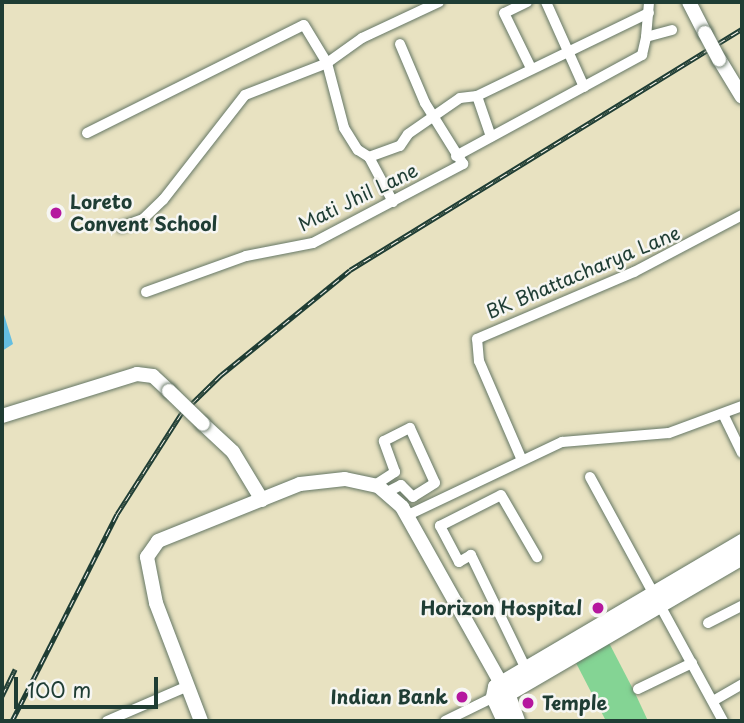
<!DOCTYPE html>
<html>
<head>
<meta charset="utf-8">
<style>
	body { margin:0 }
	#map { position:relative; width:744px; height:723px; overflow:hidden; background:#e8e2c1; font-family:"Playpen Sans",sans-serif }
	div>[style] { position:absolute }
	.green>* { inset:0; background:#84d494 }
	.water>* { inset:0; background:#64bee1 }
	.roads { filter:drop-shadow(0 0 2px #657765) drop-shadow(0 0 2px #657765) }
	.minor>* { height:10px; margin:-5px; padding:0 5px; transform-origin:5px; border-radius:5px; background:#fff }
	.tertiary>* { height:14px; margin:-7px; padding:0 7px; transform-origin:7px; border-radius:7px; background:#fff }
	.secondary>* { height:16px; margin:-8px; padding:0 8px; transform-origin:8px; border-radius:8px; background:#fff }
	.rail>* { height:5px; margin-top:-2.5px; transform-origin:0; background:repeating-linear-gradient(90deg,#f6f6f2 0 8px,#1f3d34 0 16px); box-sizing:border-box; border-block:2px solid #1f3d34 }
	.bridges { filter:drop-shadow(0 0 2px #657765) drop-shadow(0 0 2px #657765) }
	.tertiary-bridge>* { height:14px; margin:-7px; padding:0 7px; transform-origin:7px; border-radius:7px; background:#fff }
	.dots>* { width:19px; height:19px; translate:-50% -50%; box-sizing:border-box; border:4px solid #f6f6f2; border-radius:50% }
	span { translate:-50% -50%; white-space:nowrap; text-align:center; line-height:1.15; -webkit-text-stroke:5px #f6f6f2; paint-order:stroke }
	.street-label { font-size:19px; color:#1f3d34 }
	.poi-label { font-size:19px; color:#1f3d34; font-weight:700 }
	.left { translate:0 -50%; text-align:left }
	.right { translate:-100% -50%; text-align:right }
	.frame { position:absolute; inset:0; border:4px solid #1f3d34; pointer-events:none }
	.scale { position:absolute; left:14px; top:677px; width:144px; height:32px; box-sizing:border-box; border:4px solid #1f3d34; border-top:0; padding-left:9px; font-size:21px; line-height:24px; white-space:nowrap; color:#1f3d34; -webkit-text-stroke:5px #f6f6f2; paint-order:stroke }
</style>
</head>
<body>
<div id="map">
	<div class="green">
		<i style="clip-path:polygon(607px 639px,635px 693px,648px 721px,606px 721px,575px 661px)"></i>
	</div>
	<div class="water">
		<i style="clip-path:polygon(2px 308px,13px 344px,2px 351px)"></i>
	</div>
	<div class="roads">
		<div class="minor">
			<i style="left:527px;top:2px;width:25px;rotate:154deg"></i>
			<i style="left:504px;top:13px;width:59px;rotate:63.9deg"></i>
			<i style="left:546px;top:2px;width:93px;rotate:65.9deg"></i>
			<i style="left:646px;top:37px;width:35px;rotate:-85deg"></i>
			<i style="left:477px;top:96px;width:43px;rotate:71.1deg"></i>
			<i style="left:87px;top:133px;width:242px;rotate:-26.5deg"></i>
			<i style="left:304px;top:25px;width:44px;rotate:58.8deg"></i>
			<i style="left:327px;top:63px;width:67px;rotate:75.3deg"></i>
			<i style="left:344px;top:128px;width:26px;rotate:58deg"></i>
			<i style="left:358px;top:150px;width:13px;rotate:32deg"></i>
			<i style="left:369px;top:157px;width:51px;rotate:61.9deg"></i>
			<i style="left:456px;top:156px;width:212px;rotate:-28.5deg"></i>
			<i style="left:642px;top:55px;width:18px;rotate:-77deg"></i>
			<i style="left:646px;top:37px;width:27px;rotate:-15deg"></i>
			<i style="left:369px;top:157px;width:33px;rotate:-20deg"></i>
			<i style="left:400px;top:146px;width:14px;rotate:-56deg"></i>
			<i style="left:408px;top:134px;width:63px;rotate:-34.7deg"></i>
			<i style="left:460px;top:98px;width:17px;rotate:-7deg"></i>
			<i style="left:477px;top:96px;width:191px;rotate:-25.8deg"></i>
			<i style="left:121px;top:227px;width:23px;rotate:-20deg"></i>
			<i style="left:143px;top:219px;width:28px;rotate:-44deg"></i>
			<i style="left:163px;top:200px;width:133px;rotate:-52deg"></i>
			<i style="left:245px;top:95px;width:88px;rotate:-21.3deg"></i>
			<i style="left:327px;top:63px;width:43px;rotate:-35.5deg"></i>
			<i style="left:362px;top:38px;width:85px;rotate:-25.1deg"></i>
			<i style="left:146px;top:292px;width:106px;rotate:-19.8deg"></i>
			<i style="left:246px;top:256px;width:68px;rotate:-11deg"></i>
			<i style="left:313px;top:243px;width:170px;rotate:-27.8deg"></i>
			<i style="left:463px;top:164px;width:72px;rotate:-121.9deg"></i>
			<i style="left:425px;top:103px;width:64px;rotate:-113deg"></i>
			<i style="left:724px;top:416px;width:41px;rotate:64.1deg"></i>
			<i style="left:521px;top:458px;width:106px;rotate:-113.4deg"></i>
			<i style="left:479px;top:361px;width:22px;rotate:-95deg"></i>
			<i style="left:477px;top:339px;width:171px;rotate:-23.1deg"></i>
			<i style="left:634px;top:272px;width:122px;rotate:-27.8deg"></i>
			<i style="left:590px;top:477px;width:278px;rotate:61.4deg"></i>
			<i style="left:375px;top:485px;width:24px;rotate:-33deg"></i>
			<i style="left:395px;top:472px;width:33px;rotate:-110deg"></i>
			<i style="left:384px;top:441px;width:29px;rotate:-27deg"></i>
			<i style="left:410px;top:428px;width:60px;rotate:65.6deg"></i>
			<i style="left:435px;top:483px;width:26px;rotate:148deg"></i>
			<i style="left:413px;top:497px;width:17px;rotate:-135deg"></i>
			<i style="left:401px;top:485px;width:16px;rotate:153deg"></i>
			<i style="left:406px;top:516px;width:173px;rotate:-25.4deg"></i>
			<i style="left:562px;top:442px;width:107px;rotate:-4.8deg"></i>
			<i style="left:669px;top:433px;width:78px;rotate:-20.3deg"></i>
			<i style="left:708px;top:623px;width:38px;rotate:-27deg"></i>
			<i style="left:526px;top:669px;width:127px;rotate:-115.8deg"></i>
			<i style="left:471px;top:555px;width:14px;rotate:150deg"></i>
			<i style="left:459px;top:562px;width:41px;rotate:-117.8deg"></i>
			<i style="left:440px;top:526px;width:68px;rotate:-26.9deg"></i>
			<i style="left:501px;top:495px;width:72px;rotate:59.9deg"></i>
			<i style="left:638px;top:689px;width:60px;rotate:-25.7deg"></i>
			<i style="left:713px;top:701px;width:34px;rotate:-30deg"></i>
			<i style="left:107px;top:721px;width:88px;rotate:-23.4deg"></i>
			<i style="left:445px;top:721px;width:55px;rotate:-26.1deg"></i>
		</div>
		<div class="tertiary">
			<i style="left:689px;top:2px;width:35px;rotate:63deg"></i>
			<i style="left:719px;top:59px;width:44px;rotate:58.8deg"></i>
			<i style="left:2px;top:416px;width:141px;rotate:-17.3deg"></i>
			<i style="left:137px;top:374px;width:16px;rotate:7deg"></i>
			<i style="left:153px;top:376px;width:22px;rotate:43deg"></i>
			<i style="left:203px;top:424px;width:41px;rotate:43deg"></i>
			<i style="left:233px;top:452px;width:56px;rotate:58.9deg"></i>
			<i style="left:201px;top:721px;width:126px;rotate:-110.9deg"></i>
			<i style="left:156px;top:603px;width:47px;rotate:-101.1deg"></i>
			<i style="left:147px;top:557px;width:19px;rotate:-55deg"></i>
			<i style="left:158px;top:541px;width:153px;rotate:-21.9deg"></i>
			<i style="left:300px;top:484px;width:45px;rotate:-6.3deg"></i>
			<i style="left:345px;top:479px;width:34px;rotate:12deg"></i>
			<i style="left:378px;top:486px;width:32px;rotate:41deg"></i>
			<i style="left:402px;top:507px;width:212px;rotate:60.7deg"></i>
		</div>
		<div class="secondary">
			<i style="left:505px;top:721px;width:26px;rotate:-115deg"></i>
			<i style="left:494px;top:697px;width:10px;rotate:-79deg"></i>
			<i style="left:496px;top:687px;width:286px;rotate:-30.5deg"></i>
			<i style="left:517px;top:721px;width:29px;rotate:-110deg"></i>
			<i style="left:507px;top:694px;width:272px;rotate:-30.2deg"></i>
		</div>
	</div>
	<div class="rail">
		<i style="left:2px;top:696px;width:30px;rotate:-64deg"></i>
		<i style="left:12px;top:721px;width:232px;rotate:-63.1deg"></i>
		<i style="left:117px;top:514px;width:119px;rotate:-57.4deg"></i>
		<i style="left:181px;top:414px;width:56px;rotate:-44.3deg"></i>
		<i style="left:221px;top:375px;width:166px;rotate:-39.1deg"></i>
		<i style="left:350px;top:270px;width:460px;rotate:-31.6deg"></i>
	</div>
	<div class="bridges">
		<div class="tertiary-bridge">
			<i style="left:705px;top:33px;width:30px;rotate:62deg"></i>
			<i style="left:169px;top:391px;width:47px;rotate:44.1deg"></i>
		</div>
	</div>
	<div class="dots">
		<i style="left:56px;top:213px;background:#b5179e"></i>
		<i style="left:598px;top:608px;background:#b5179e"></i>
		<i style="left:462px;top:697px;background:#b5179e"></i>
		<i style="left:528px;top:703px;background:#b5179e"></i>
	</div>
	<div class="street-label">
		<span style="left:358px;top:197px;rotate:-26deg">Mati Jhil Lane</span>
		<span style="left:583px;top:272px;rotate:-23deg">BK Bhattacharya Lane</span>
	</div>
	<div class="poi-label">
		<span class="left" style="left:70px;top:213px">Loreto<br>Convent School</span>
		<span class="right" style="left:582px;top:608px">Horizon Hospital</span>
		<span class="right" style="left:448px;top:697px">Indian Bank</span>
		<span class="left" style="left:542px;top:703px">Temple</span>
	</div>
	<div class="frame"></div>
	<div class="scale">100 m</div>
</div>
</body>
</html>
